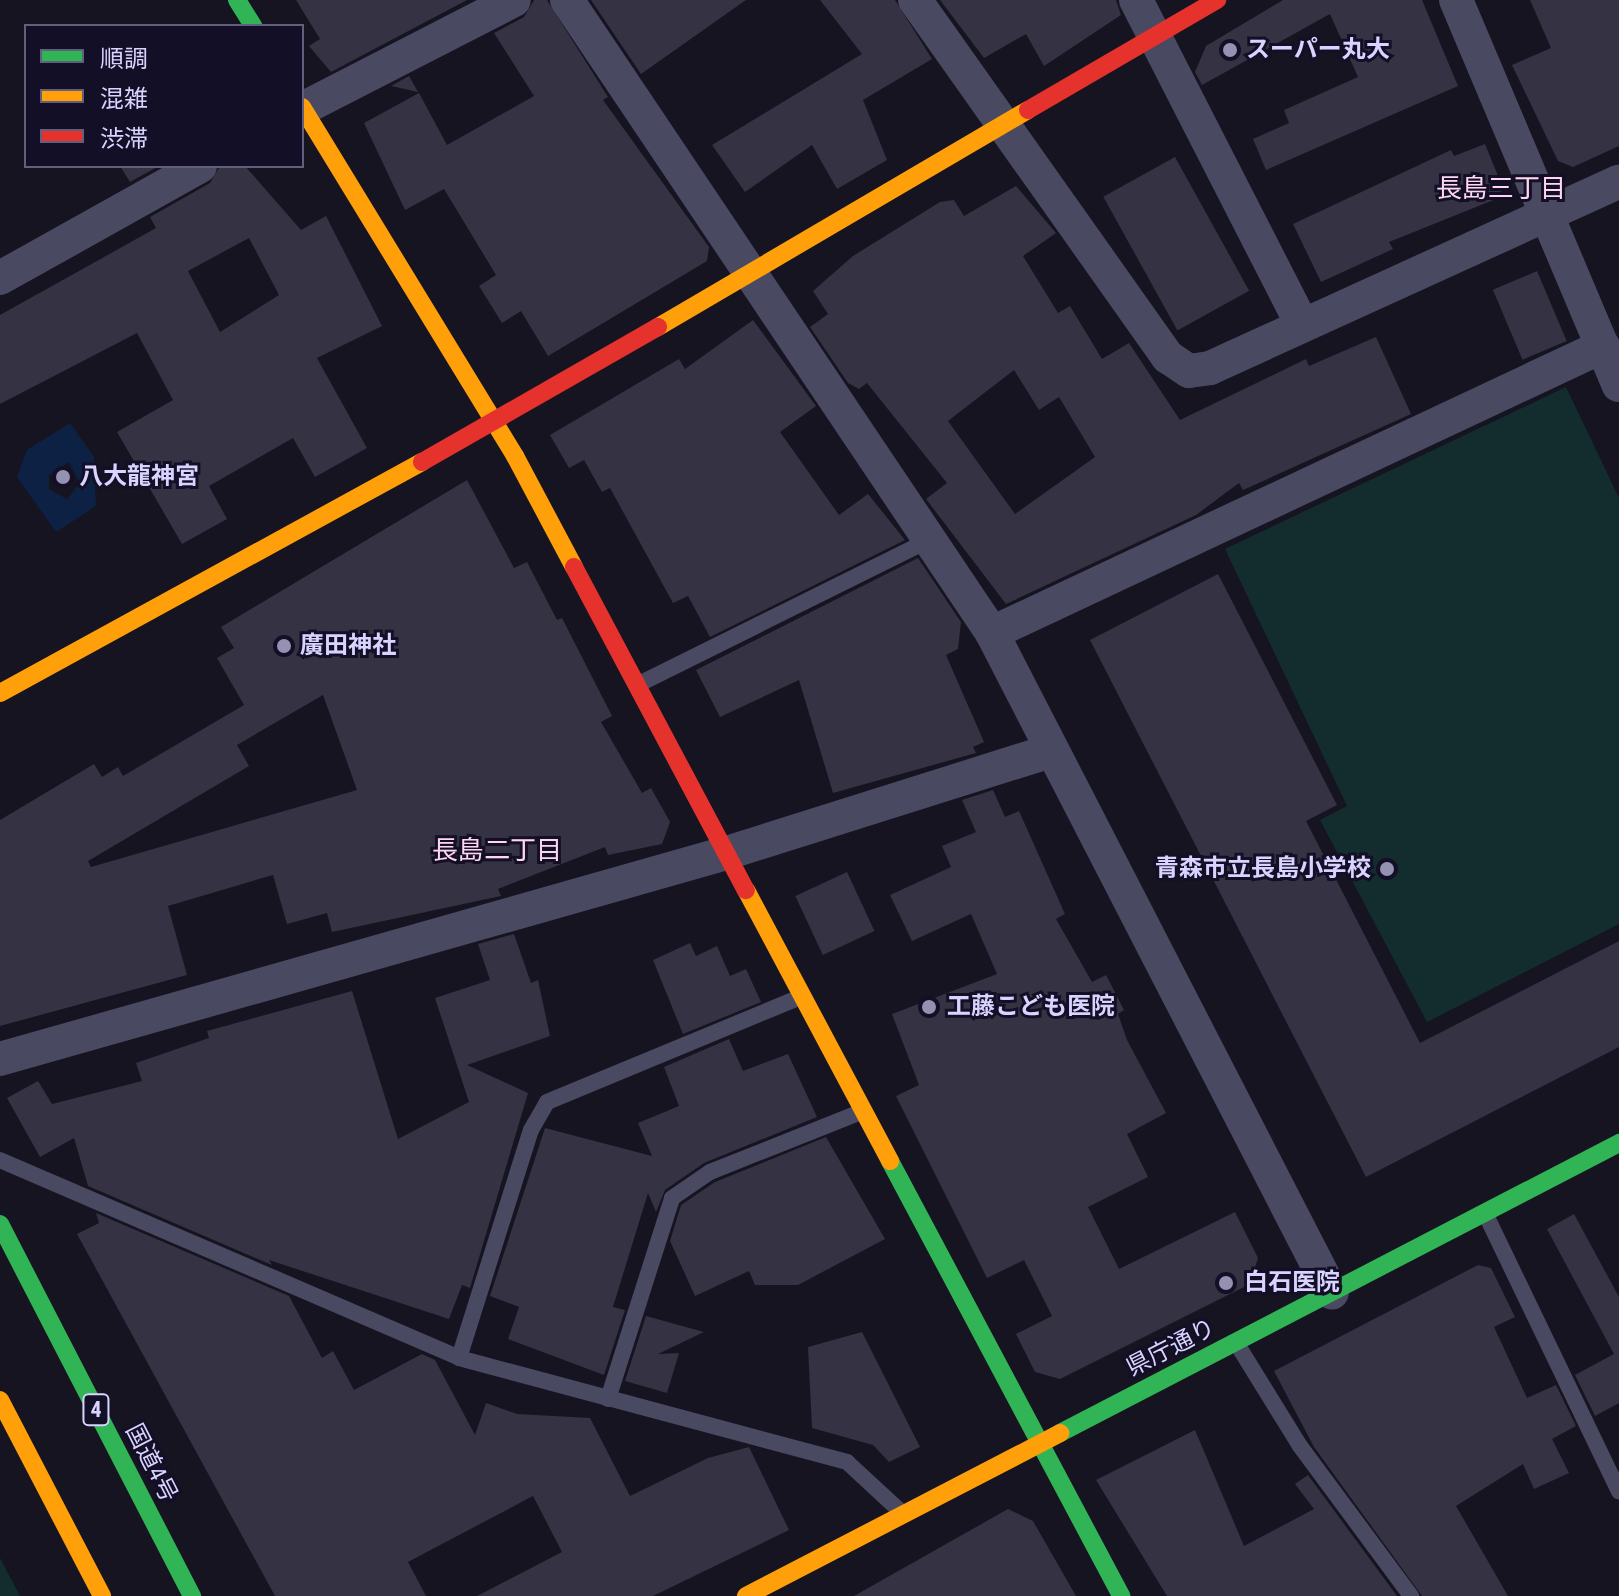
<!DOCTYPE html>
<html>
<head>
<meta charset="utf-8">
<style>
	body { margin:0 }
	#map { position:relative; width:1619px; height:1596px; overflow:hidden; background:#161421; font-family:"Roboto Condensed","Noto Sans JP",sans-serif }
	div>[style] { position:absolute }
	.green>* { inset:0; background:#132c2d }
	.water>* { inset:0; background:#0d2144 }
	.building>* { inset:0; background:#343243; transform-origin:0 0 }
	.lane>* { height:16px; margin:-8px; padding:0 8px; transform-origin:8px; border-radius:8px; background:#4a4962 }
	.street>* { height:34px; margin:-17px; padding:0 17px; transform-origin:17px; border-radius:17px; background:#4a4962 }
	.fast>* { height:18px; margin:-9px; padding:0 9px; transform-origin:9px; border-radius:9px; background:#30b455 }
	.slow>* { height:18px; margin:-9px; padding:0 9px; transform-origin:9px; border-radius:9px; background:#ff9f0a }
	.jam>* { height:18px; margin:-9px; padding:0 9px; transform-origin:9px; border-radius:9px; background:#e5322d }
	.dots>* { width:22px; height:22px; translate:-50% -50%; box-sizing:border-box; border:4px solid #130f26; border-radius:50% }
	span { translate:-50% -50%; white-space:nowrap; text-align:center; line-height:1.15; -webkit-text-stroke:6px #130f26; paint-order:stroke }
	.shield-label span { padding:2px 6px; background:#130f26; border:2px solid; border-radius:6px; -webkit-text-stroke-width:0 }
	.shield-label { font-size:22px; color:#d9d4ff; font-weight:700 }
	.poi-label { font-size:24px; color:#d9d4ff; font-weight:700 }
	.left { translate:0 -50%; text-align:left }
	.right { translate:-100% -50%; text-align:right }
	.street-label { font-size:24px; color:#d9d4ff }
	.neighbourhood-label { font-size:26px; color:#ffd6f0 }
	.legend { position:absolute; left:24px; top:24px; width:280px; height:144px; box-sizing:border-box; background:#130f26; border:2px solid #625e7d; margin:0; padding:10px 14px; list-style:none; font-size:24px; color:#d9d4ff }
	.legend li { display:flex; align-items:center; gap:16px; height:40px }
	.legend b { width:40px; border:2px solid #625e7d }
</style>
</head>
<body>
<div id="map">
	<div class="green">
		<i style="clip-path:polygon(1566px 387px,1619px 498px,1619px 924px,1427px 1022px,1320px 820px,1347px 806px,1225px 549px)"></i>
		<i style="clip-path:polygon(0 1558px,20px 1596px,0 1596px)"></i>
	</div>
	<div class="water">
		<i style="clip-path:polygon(evenodd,70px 423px,94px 457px,96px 506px,56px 532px,17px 477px,27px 450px,70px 423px,69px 462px,80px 483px,67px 499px,49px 489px,49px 475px,69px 462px)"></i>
	</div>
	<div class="building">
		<i style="clip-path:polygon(296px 0,467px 0,331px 72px,309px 46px,320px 39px)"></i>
		<i style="clip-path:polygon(534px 0,547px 0,608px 97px,603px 100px,709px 247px,707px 261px,548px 356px,521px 311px,502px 323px,479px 286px,496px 275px,444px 189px,405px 210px,364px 123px,419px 93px,447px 145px,534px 96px,494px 33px,524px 17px)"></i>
		<i style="clip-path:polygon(591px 0,746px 0,641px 74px)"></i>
		<i style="clip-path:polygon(820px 0,895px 0,932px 59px,863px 100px,887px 160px,837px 189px,812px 145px,745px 192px,712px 145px,862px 54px)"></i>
		<i style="clip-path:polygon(940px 0,1116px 0,1121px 15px,1044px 66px,1026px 34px,984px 58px)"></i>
		<i style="clip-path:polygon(1283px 0,1422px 0,1458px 86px,1266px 170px,1253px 139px,1289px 123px,1284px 110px,1358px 77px,1330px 14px,1202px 85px,1195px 72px,1206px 46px)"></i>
		<i style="clip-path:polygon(1530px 0,1619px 0,1619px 146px,1573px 167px,1558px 161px,1512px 65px,1551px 48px)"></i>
		<i style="clip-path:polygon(409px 76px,418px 92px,391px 86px)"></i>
		<i style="clip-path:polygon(1485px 144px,1503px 188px,1496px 199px,1389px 242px,1393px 249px,1321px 282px,1293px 224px,1451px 150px,1454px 156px)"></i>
		<i style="left:1175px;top:157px;width:153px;height:82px;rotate:61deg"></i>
		<i style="clip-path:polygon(120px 166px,159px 166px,130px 182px)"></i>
		<i style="clip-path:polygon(evenodd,220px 166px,245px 166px,301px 230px,326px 216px,382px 326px,317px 358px,367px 448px,315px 477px,293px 438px,209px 486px,227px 519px,182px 544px,117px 432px,173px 400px,137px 333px,0 404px,0 315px,156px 228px,150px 217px,210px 183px,220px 166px,249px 238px,279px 295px,220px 332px,188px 271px,249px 238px)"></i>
		<i style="clip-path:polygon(evenodd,1016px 186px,1056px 233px,1023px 256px,1058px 313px,1070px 306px,1102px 359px,1129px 343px,1180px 420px,1306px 359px,1309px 366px,1376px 337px,1411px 414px,1243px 490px,1239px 483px,1196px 515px,1006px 604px,926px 499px,947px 483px,867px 383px,859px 389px,848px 383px,810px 327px,828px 314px,813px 291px,853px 256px,940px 202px,954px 200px,964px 216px,1016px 186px,1014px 370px,1039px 410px,1059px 397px,1095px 457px,1015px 514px,948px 421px,1014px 370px)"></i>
		<i style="left:1537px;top:271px;width:76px;height:48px;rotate:67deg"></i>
		<i style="clip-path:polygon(753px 320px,816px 406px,780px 432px,839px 515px,868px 494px,905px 540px,710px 637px,688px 596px,673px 603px,610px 488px,602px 492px,584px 460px,569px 468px,550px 435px,679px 359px,685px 369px)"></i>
		<i style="clip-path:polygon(evenodd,467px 480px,514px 568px,527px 562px,557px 620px,562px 618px,612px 716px,601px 722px,642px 793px,651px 788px,670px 822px,662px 844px,608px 855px,605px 847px,498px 889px,501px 896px,332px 932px,327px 913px,287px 924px,273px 875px,168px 906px,187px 975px,0 1026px,0 820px,94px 764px,102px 777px,118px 767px,123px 776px,244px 705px,217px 658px,234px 648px,221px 627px,467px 480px,323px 695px,357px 790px,91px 867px,88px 861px,249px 766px,237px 745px,323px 695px)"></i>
		<i style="clip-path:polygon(918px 558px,961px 622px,958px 649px,946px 655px,984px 742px,973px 747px,976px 753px,833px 793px,799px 680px,720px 717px,696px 670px)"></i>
		<i style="clip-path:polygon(1218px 574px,1337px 805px,1306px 821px,1420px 1043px,1619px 941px,1619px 1047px,1366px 1177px,1090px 640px)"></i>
		<i style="clip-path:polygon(993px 790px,1005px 817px,1019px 811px,1065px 914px,1056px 919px,1092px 982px,1106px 975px,1124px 1010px,1118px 1014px,1127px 1040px,1166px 1113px,1127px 1134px,1148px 1177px,1088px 1207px,1119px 1269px,1235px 1212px,1258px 1258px,1250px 1284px,1060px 1379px,1035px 1372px,1016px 1334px,1052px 1316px,1024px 1260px,987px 1278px,896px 1096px,919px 1085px,892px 1014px,997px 974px,971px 914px,912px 941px,890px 895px,951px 867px,942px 846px,976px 832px,962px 800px)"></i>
		<i style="left:847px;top:872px;width:65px;height:57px;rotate:65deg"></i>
		<i style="clip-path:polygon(514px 934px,531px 983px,538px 980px,550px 1036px,467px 1065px,528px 1093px,470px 1288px,462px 1285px,449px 1319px,269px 1260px,272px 1265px,88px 1186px,74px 1138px,40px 1157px,7px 1098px,38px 1081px,52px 1104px,142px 1081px,136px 1063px,209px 1038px,207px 1031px,352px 991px,398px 1139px,469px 1102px,435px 998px,490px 980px,478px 944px)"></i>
		<i style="clip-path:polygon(690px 943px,696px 956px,717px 946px,730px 976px,746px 969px,761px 1002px,683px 1034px,653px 960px)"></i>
		<i style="clip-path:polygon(729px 1039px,743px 1071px,788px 1054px,817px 1117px,704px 1163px,665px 1190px,656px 1212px,648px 1193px,613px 1307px,625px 1310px,604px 1375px,508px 1339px,519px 1307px,490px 1296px,545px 1128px,652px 1156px,638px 1123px,679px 1106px,664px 1067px)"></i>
		<i style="clip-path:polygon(826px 1137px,885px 1239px,798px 1285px,755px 1285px,749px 1271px,695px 1296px,670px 1241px,681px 1205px,715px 1182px)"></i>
		<i style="clip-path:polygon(96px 1213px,289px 1296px,322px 1358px,333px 1351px,354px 1390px,422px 1354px,435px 1360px,475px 1435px,486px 1403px,517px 1414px,590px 1418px,630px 1496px,708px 1458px,749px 1447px,789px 1530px,653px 1596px,477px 1596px,562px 1552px,533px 1496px,408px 1562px,426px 1596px,275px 1596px,77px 1234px,99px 1223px)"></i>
		<i style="clip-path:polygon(1574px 1214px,1619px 1297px,1619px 1403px,1595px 1416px,1575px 1375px,1614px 1354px,1547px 1229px)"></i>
		<i style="clip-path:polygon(1478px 1265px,1491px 1268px,1515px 1317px,1494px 1327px,1527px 1398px,1556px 1385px,1576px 1426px,1552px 1439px,1569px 1473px,1534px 1489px,1523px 1464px,1456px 1506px,1508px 1596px,1422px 1596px,1314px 1447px,1274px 1371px)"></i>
		<i style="clip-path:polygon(646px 1316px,704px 1332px,658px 1354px,679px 1353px,667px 1393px,625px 1381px)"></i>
		<i style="clip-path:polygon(862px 1332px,920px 1447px,889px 1462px,873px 1445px,812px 1428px,808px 1347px)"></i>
		<i style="clip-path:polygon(1195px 1430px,1244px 1546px,1314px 1509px,1295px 1484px,1308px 1475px,1397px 1596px,1167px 1596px,1096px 1480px)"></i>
		<i style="clip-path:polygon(1008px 1509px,1033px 1521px,1076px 1596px,854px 1596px)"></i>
	</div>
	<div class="lane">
		<i style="left:639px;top:684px;width:326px;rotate:-26.4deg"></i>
		<i style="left:0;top:1160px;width:500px;rotate:23.3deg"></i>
		<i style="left:459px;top:1358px;width:402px;rotate:15deg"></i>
		<i style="left:847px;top:1462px;width:75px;rotate:42.8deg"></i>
		<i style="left:1485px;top:1213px;width:309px;rotate:64.3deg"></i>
		<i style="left:1237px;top:1344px;width:120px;rotate:58.3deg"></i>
		<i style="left:1300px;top:1446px;width:187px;rotate:53.5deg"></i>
		<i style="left:459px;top:1358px;width:239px;rotate:-72.5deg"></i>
		<i style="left:531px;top:1130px;width:32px;rotate:-60deg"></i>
		<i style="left:547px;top:1102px;width:275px;rotate:-22.5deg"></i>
		<i style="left:608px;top:1399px;width:211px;rotate:-72.3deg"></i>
		<i style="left:672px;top:1198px;width:46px;rotate:-34.4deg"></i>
		<i style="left:710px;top:1172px;width:165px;rotate:-21.7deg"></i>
	</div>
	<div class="street">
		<i style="left:567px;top:0;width:762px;rotate:56.12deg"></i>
		<i style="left:992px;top:633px;width:742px;rotate:62.74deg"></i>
		<i style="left:915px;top:0;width:438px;rotate:54.7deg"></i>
		<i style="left:1168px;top:357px;width:25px;rotate:34deg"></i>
		<i style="left:1189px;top:371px;width:21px;rotate:-8deg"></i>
		<i style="left:1210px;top:368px;width:449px;rotate:-24.5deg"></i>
		<i style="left:1136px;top:0;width:365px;rotate:62.9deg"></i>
		<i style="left:1456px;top:0;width:418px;rotate:67.1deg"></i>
		<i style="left:302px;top:109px;width:238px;rotate:-27.2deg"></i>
		<i style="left:0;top:278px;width:229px;rotate:-29.2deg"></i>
		<i style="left:992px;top:633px;width:675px;rotate:-25.16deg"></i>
		<i style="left:0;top:1059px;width:759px;rotate:-15.83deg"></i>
		<i style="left:730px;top:852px;width:337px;rotate:-17.5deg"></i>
	</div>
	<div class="fast">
		<i style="left:237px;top:0;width:31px;rotate:58deg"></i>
		<i style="left:890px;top:1161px;width:493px;rotate:62deg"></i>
		<i style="left:0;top:1224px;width:419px;rotate:62.7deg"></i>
		<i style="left:1060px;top:1433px;width:630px;rotate:-27.42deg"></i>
	</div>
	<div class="slow">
		<i style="left:302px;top:107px;width:409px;rotate:58.6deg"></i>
		<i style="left:515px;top:456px;width:126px;rotate:62deg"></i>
		<i style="left:658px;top:327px;width:429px;rotate:-30.4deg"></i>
		<i style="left:0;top:693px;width:481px;rotate:-28.7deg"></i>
		<i style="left:746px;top:890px;width:307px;rotate:62deg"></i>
		<i style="left:0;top:1400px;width:221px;rotate:62.5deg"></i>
		<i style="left:746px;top:1596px;width:354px;rotate:-27.4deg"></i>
	</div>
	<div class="jam">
		<i style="left:1028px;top:110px;width:219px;rotate:-30.2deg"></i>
		<i style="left:422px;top:462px;width:272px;rotate:-29.8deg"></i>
		<i style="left:574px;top:567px;width:366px;rotate:62deg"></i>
	</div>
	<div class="dots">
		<i style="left:1230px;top:50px;background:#9591b1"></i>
		<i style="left:63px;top:477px;background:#9591b1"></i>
		<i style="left:284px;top:646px;background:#9591b1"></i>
		<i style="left:1387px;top:869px;background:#9591b1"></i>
		<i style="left:929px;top:1007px;background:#9591b1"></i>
		<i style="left:1226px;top:1283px;background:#9591b1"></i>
	</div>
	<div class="shield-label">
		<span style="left:96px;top:1410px">4</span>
	</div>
	<div class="poi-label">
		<span class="left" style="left:1246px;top:50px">スーパー丸大</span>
		<span class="left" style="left:79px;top:477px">八大龍神宮</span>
		<span class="left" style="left:300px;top:646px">廣田神社</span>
		<span class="right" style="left:1371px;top:869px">青森市立長島小学校</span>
		<span class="left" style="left:947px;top:1007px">工藤こども医院</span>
		<span class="left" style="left:1244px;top:1283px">白石医院</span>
	</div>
	<div class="street-label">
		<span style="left:1171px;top:1348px;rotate:-27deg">県庁通り</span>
		<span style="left:151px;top:1463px;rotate:63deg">国道4号</span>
	</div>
	<div class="neighbourhood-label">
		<span style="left:1501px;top:189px">長島三丁目</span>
		<span style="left:497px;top:851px">長島二丁目</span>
	</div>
	<ul class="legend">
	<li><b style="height:10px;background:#30b455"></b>順調</li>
	<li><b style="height:10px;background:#ff9f0a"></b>混雑</li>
	<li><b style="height:10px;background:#e5322d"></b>渋滞</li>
	</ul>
</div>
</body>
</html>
